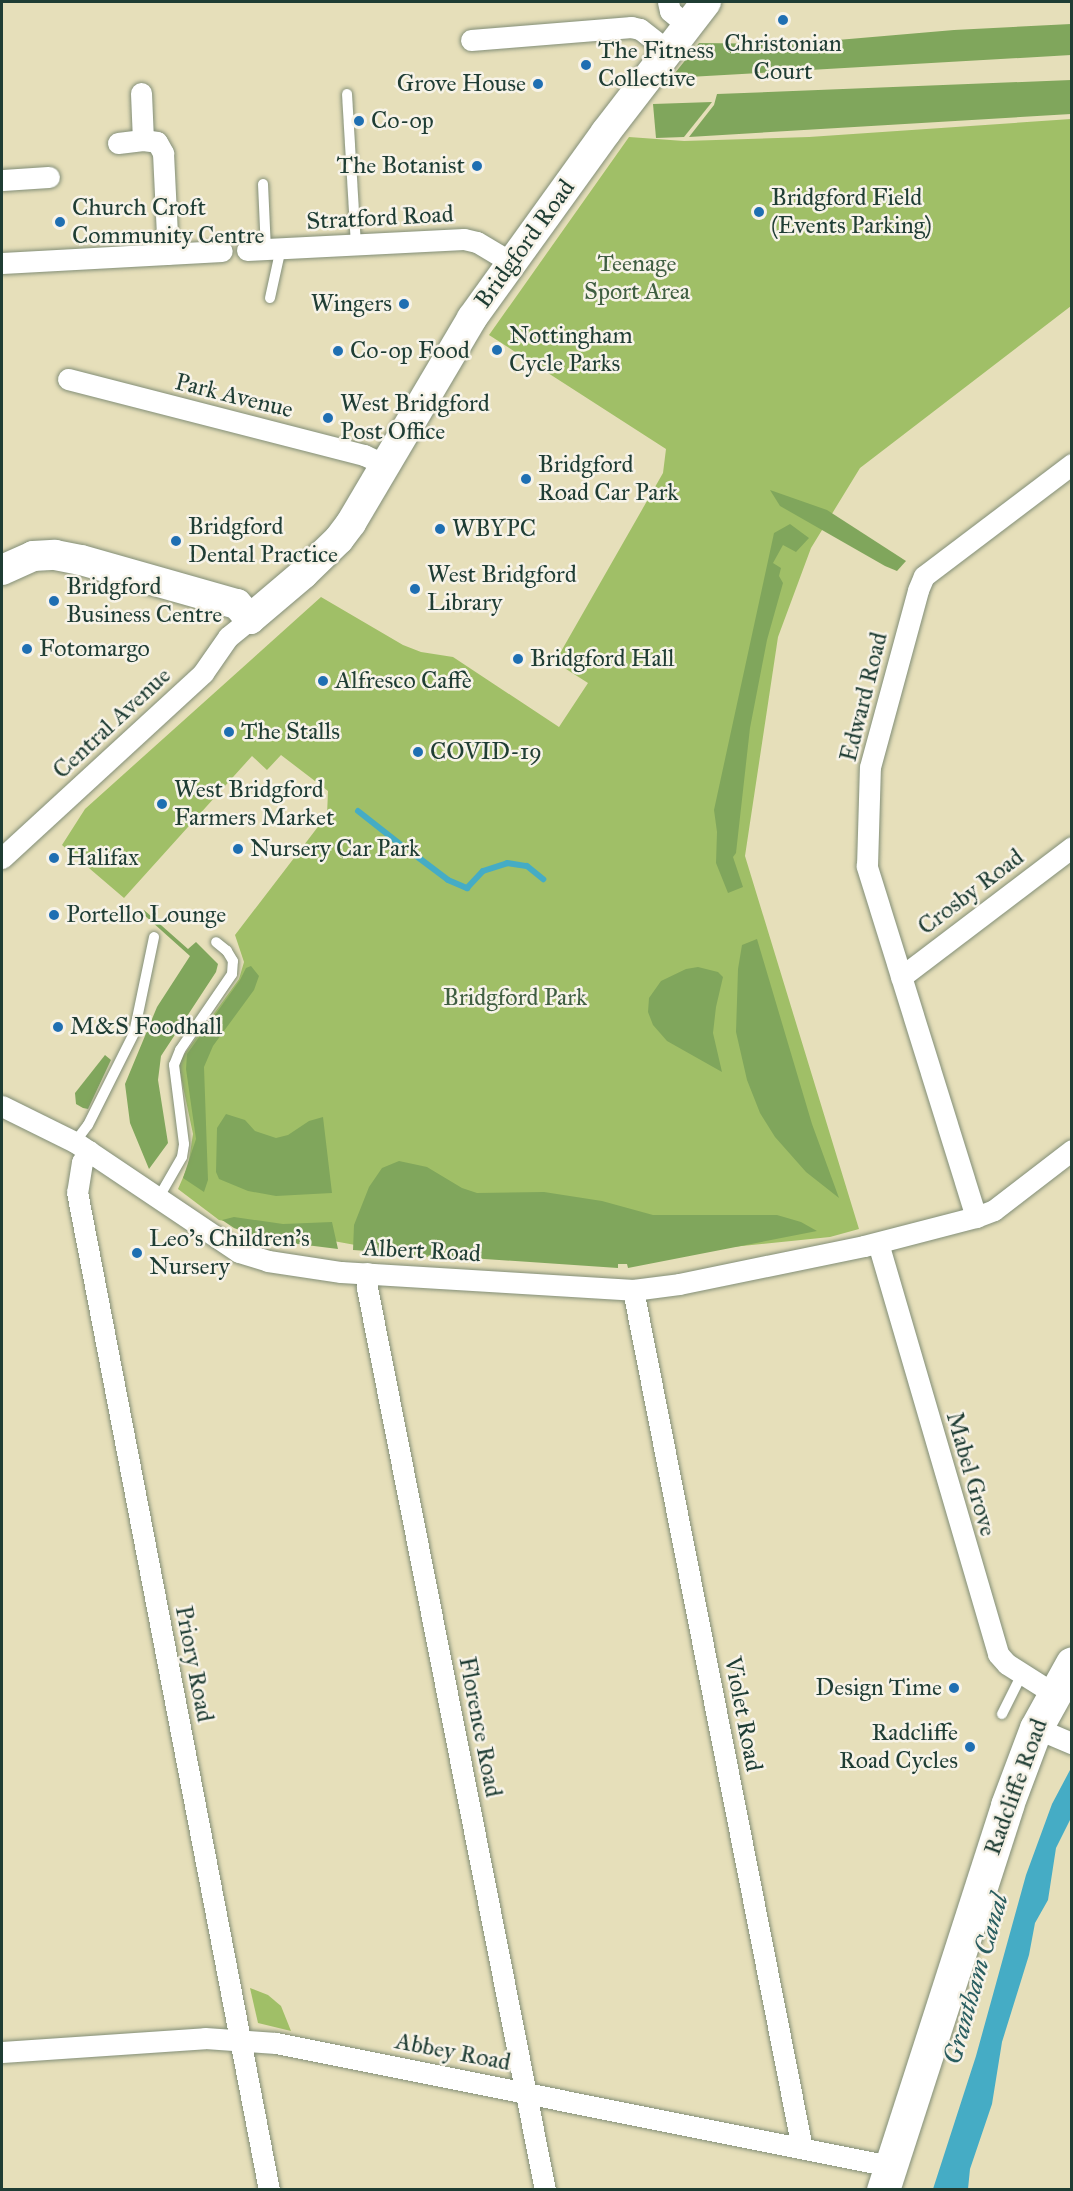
<!DOCTYPE html>
<html>
<head>
<meta charset="utf-8">
<style>
	body { margin:0 }
	#map { position:relative; width:1073px; height:2191px; overflow:hidden; background:#e6dfba; font-family:"IM FELL Great Primer",serif }
	div>[style] { position:absolute }
	.green>* { inset:0; background:#a0bf67 }
	.forest>* { inset:0; background:#80a65c }
	.water>* { inset:0; background:#45acc5 }
	.stream>* { height:6px; margin:-3px; padding:0 3px; transform-origin:3px; border-radius:3px; background:#45acc5 }
	.roads { filter:drop-shadow(0 0 2px #828e77) drop-shadow(0 0 2px #828e77) }
	.lane>* { height:10px; margin:-5px; padding:0 5px; transform-origin:5px; border-radius:5px; background:#fff }
	.street>* { height:21px; margin:-10.5px; padding:0 10.5px; transform-origin:10.5px; border-radius:10.5px; background:#fff }
	.secondary>* { height:30px; margin:-15px; padding:0 15px; transform-origin:15px; border-radius:15px; background:#fff }
	.highway>* { height:33px; margin:-16.5px; padding:0 16.5px; transform-origin:16.5px; border-radius:16.5px; background:#fff }
	.dots>* { width:16px; height:16px; translate:-50% -50%; box-sizing:border-box; border:3px solid #f7f3e8; border-radius:50% }
	span { translate:-50% -50%; white-space:nowrap; text-align:center; line-height:1.15; -webkit-text-stroke:5px #f7f3e8; paint-order:stroke }
	.poi-label { font-size:24px; color:#1f3d34 }
	.left { translate:0 -50%; text-align:left }
	.right { translate:-100% -50%; text-align:right }
	.street-label { font-size:24px; color:#1f3d34 }
	.park-label { font-size:24px; color:#3f5e41 }
	.water-label { font-size:26px; color:#2a5e60; font-style:italic }
	.frame { position:absolute; inset:0; border:3px solid #1f3d34; pointer-events:none }
</style>
</head>
<body>
<div id="map">
	<div class="green">
		<i style="clip-path:polygon(1071px 119px,1071px 306px,860px 468px,811px 548px,778px 637px,745px 856px,859px 1229px,830px 1237px,604px 1260px,421px 1257px,219px 1220px,178px 1189px,188px 1166px,193px 1134px,178px 1063px,239px 979px,244px 962px,235px 935px,327px 815px,328px 791px,281px 755px,267px 770px,252px 756px,124px 898px,62px 845px,85px 809px,321px 597px,403px 645px,421px 652px,453px 657px,559px 727px,588px 683px,555px 662px,663px 473px,666px 449px,489px 335px,629px 137px,684px 141px,809px 137px)"></i>
		<i style="clip-path:polygon(250px 1988px,268px 1995px,281px 2006px,291px 2031px,258px 2023px)"></i>
	</div>
	<div class="forest">
		<i style="clip-path:polygon(1071px 24px,1071px 55px,671px 78px,699px 43px,791px 44px,954px 30px)"></i>
		<i style="clip-path:polygon(1071px 80px,1071px 114px,689px 137px,714px 105px,717px 94px)"></i>
		<i style="clip-path:polygon(712px 102px,684px 137px,656px 138px,653px 104px)"></i>
		<i style="clip-path:polygon(770px 490px,827px 510px,906px 561px,897px 571px,885px 566px,780px 506px)"></i>
		<i style="clip-path:polygon(790px 524px,809px 538px,796px 552px,783px 545px,773px 563px,781px 568px,779px 576px,783px 583px,767px 640px,750px 728px,736px 853px,733px 857px,743px 887px,728px 893px,716px 863px,717px 832px,714px 810px,774px 533px)"></i>
		<i style="clip-path:polygon(144px 910px,188px 949px,196px 942px,218px 964px,216px 972px,161px 1056px,158px 1080px,168px 1143px,149px 1169px,130px 1123px,125px 1084px,157px 1007px,190px 956px,142px 913px)"></i>
		<i style="clip-path:polygon(757px 939px,812px 1124px,839px 1198px,806px 1172px,775px 1137px,760px 1113px,747px 1080px,736px 1032px,738px 969px,742px 945px)"></i>
		<i style="clip-path:polygon(251px 966px,259px 976px,254px 990px,213px 1046px,204px 1067px,208px 1180px,204px 1192px,183px 1178px,196px 1139px,186px 1069px,187px 1054px,240px 980px,246px 968px)"></i>
		<i style="clip-path:polygon(698px 967px,718px 972px,723px 977px,716px 1007px,713px 1033px,722px 1072px,667px 1041px,653px 1025px,648px 1012px,649px 998px,661px 981px,686px 969px)"></i>
		<i style="clip-path:polygon(105px 1055px,111px 1060px,88px 1109px,83px 1108px,76px 1104px,75px 1093px)"></i>
		<i style="clip-path:polygon(226px 1114px,245px 1120px,255px 1131px,276px 1138px,288px 1135px,309px 1121px,323px 1117px,332px 1193px,276px 1196px,248px 1191px,219px 1179px,216px 1172px,217px 1128px)"></i>
		<i style="clip-path:polygon(399px 1161px,427px 1167px,462px 1188px,477px 1193px,544px 1192px,602px 1201px,653px 1215px,777px 1215px,801px 1222px,817px 1231px,628px 1268px,627px 1264px,618px 1264px,618px 1268px,353px 1250px,354px 1225px,369px 1187px,382px 1168px)"></i>
		<i style="clip-path:polygon(234px 1217px,283px 1224px,332px 1222px,338px 1249px,266px 1240px,234px 1228px,222px 1220px)"></i>
	</div>
	<div class="water">
		<i style="clip-path:polygon(1070px 1770px,1071px 1818px,1056px 1848px,1048px 1900px,1035px 1923px,1029px 1955px,1002px 2042px,992px 2104px,970px 2169px,968px 2189px,933px 2189px,976px 2056px,1026px 1875px,1052px 1804px)"></i>
	</div>
	<div class="stream">
		<i style="left:358px;top:811px;width:60px;rotate:38.2deg"></i>
		<i style="left:415px;top:855px;width:41px;rotate:37.1deg"></i>
		<i style="left:448px;top:880px;width:21px;rotate:23deg"></i>
		<i style="left:467px;top:888px;width:23px;rotate:-47deg"></i>
		<i style="left:483px;top:871px;width:25px;rotate:-18deg"></i>
		<i style="left:507px;top:863px;width:20px;rotate:9deg"></i>
		<i style="left:527px;top:866px;width:21px;rotate:39deg"></i>
	</div>
	<div class="roads">
		<div class="lane">
			<i style="left:347px;top:94px;width:151px;rotate:86.6deg"></i>
			<i style="left:263px;top:184px;width:65px;rotate:87.4deg"></i>
			<i style="left:270px;top:298px;width:51px;rotate:-77.6deg"></i>
			<i style="left:75px;top:1142px;width:21px;rotate:-53deg"></i>
			<i style="left:88px;top:1125px;width:103px;rotate:-63.4deg"></i>
			<i style="left:134px;top:1033px;width:98px;rotate:-78.2deg"></i>
			<i style="left:159px;top:1197px;width:46px;rotate:-60.1deg"></i>
			<i style="left:182px;top:1157px;width:13px;rotate:-81deg"></i>
			<i style="left:184px;top:1144px;width:80px;rotate:-97.2deg"></i>
			<i style="left:174px;top:1065px;width:16px;rotate:-68deg"></i>
			<i style="left:180px;top:1050px;width:92px;rotate:-55.6deg"></i>
			<i style="left:232px;top:974px;width:13px;rotate:-86deg"></i>
			<i style="left:233px;top:961px;width:12px;rotate:-121deg"></i>
			<i style="left:227px;top:951px;width:14px;rotate:-141deg"></i>
			<i style="left:1002px;top:1714px;width:45px;rotate:-63.4deg"></i>
		</div>
		<div class="street">
			<i style="left:668px;top:2px;width:9px;rotate:77deg"></i>
			<i style="left:670px;top:11px;width:23px;rotate:40deg"></i>
			<i style="left:471px;top:40px;width:161px;rotate:-4.6deg"></i>
			<i style="left:631px;top:27px;width:9px;rotate:13deg"></i>
			<i style="left:640px;top:29px;width:36px;rotate:38deg"></i>
			<i style="left:141px;top:93px;width:47px;rotate:87.6deg"></i>
			<i style="left:118px;top:143px;width:25px;rotate:-7deg"></i>
			<i style="left:143px;top:140px;width:14px;rotate:8deg"></i>
			<i style="left:157px;top:142px;width:13px;rotate:61deg"></i>
			<i style="left:163px;top:153px;width:101px;rotate:87.2deg"></i>
			<i style="left:2px;top:180px;width:47px;rotate:-3.7deg"></i>
			<i style="left:247px;top:250px;width:217px;rotate:-2.9deg"></i>
			<i style="left:464px;top:239px;width:13px;rotate:13deg"></i>
			<i style="left:477px;top:242px;width:39px;rotate:31deg"></i>
			<i style="left:2px;top:263px;width:220px;rotate:-3.1deg"></i>
			<i style="left:68px;top:379px;width:306px;rotate:14.4deg"></i>
			<i style="left:364px;top:455px;width:23px;rotate:25deg"></i>
			<i style="left:2px;top:858px;width:273px;rotate:-42.6deg"></i>
			<i style="left:203px;top:673px;width:44px;rotate:-55.2deg"></i>
			<i style="left:228px;top:637px;width:28px;rotate:-39deg"></i>
			<i style="left:901px;top:977px;width:215px;rotate:-37.2deg"></i>
			<i style="left:2px;top:1106px;width:81px;rotate:26.3deg"></i>
			<i style="left:75px;top:1142px;width:197px;rotate:33.9deg"></i>
			<i style="left:239px;top:1252px;width:30px;rotate:17deg"></i>
			<i style="left:268px;top:1261px;width:74px;rotate:8.6deg"></i>
			<i style="left:341px;top:1272px;width:293px;rotate:3.5deg"></i>
			<i style="left:633px;top:1290px;width:46px;rotate:-7.4deg"></i>
			<i style="left:679px;top:1284px;width:189px;rotate:-11.6deg"></i>
			<i style="left:864px;top:1246px;width:116px;rotate:-14.5deg"></i>
			<i style="left:976px;top:1217px;width:19px;rotate:-21deg"></i>
			<i style="left:994px;top:1210px;width:98px;rotate:-37.6deg"></i>
			<i style="left:89px;top:1151px;width:13px;rotate:122deg"></i>
			<i style="left:82px;top:1162px;width:30px;rotate:99deg"></i>
			<i style="left:77px;top:1192px;width:1016px;rotate:79.11deg"></i>
			<i style="left:976px;top:1217px;width:368px;rotate:-107.3deg"></i>
			<i style="left:867px;top:866px;width:99px;rotate:-88.3deg"></i>
			<i style="left:870px;top:767px;width:183px;rotate:-74.8deg"></i>
			<i style="left:918px;top:590px;width:15px;rotate:-67deg"></i>
			<i style="left:924px;top:576px;width:186px;rotate:-37.1deg"></i>
			<i style="left:878px;top:1243px;width:428px;rotate:73.7deg"></i>
			<i style="left:998px;top:1654px;width:13px;rotate:48deg"></i>
			<i style="left:1007px;top:1664px;width:54px;rotate:32.2deg"></i>
			<i style="left:367px;top:1273px;width:15px;rotate:90deg"></i>
			<i style="left:367px;top:1288px;width:919px;rotate:78.84deg"></i>
			<i style="left:633px;top:1290px;width:874px;rotate:78.86deg"></i>
			<i style="left:1036px;top:1728px;width:39px;rotate:23deg"></i>
			<i style="left:2px;top:2052px;width:203px;rotate:-3.9deg"></i>
			<i style="left:205px;top:2038px;width:71px;rotate:4deg"></i>
			<i style="left:276px;top:2043px;width:626px;rotate:11.33deg"></i>
		</div>
		<div class="secondary">
			<i style="left:2px;top:570px;width:34px;rotate:-24deg"></i>
			<i style="left:33px;top:556px;width:22px;rotate:-3deg"></i>
			<i style="left:55px;top:555px;width:26px;rotate:11deg"></i>
			<i style="left:81px;top:560px;width:162px;rotate:15.8deg"></i>
			<i style="left:237px;top:604px;width:20px;rotate:49deg"></i>
			<i style="left:250px;top:619px;width:70px;rotate:-40.3deg"></i>
			<i style="left:303px;top:574px;width:50px;rotate:-44.2deg"></i>
			<i style="left:339px;top:539px;width:20px;rotate:-53deg"></i>
			<i style="left:351px;top:523px;width:238px;rotate:-59.4deg"></i>
			<i style="left:472px;top:318px;width:229px;rotate:-54.2deg"></i>
			<i style="left:606px;top:132px;width:164px;rotate:-52.4deg"></i>
		</div>
		<div class="highway">
			<i style="left:883px;top:2190px;width:404px;rotate:-72.1deg"></i>
			<i style="left:1007px;top:1805px;width:82px;rotate:-69.4deg"></i>
			<i style="left:1036px;top:1728px;width:74px;rotate:-61deg"></i>
		</div>
	</div>
	<div class="dots">
		<i style="left:783px;top:20px;background:#1f6fb2"></i>
		<i style="left:586px;top:65px;background:#1f6fb2"></i>
		<i style="left:538px;top:84px;background:#1f6fb2"></i>
		<i style="left:359px;top:121px;background:#1f6fb2"></i>
		<i style="left:477px;top:166px;background:#1f6fb2"></i>
		<i style="left:759px;top:212px;background:#1f6fb2"></i>
		<i style="left:60px;top:222px;background:#1f6fb2"></i>
		<i style="left:404px;top:304px;background:#1f6fb2"></i>
		<i style="left:497px;top:350px;background:#1f6fb2"></i>
		<i style="left:338px;top:351px;background:#1f6fb2"></i>
		<i style="left:328px;top:418px;background:#1f6fb2"></i>
		<i style="left:526px;top:479px;background:#1f6fb2"></i>
		<i style="left:440px;top:529px;background:#1f6fb2"></i>
		<i style="left:176px;top:541px;background:#1f6fb2"></i>
		<i style="left:415px;top:589px;background:#1f6fb2"></i>
		<i style="left:54px;top:601px;background:#1f6fb2"></i>
		<i style="left:27px;top:649px;background:#1f6fb2"></i>
		<i style="left:518px;top:659px;background:#1f6fb2"></i>
		<i style="left:323px;top:681px;background:#1f6fb2"></i>
		<i style="left:229px;top:732px;background:#1f6fb2"></i>
		<i style="left:418px;top:752px;background:#1f6fb2"></i>
		<i style="left:162px;top:804px;background:#1f6fb2"></i>
		<i style="left:238px;top:849px;background:#1f6fb2"></i>
		<i style="left:54px;top:858px;background:#1f6fb2"></i>
		<i style="left:54px;top:915px;background:#1f6fb2"></i>
		<i style="left:58px;top:1027px;background:#1f6fb2"></i>
		<i style="left:137px;top:1253px;background:#1f6fb2"></i>
		<i style="left:954px;top:1688px;background:#1f6fb2"></i>
		<i style="left:970px;top:1747px;background:#1f6fb2"></i>
	</div>
	<div class="poi-label">
		<span style="left:783px;top:58px">Christonian<br>Court</span>
		<span class="left" style="left:598px;top:65px">The Fitness<br>Collective</span>
		<span class="right" style="left:526px;top:84px">Grove House</span>
		<span class="left" style="left:371px;top:121px">Co-op</span>
		<span class="right" style="left:465px;top:166px">The Botanist</span>
		<span class="left" style="left:771px;top:212px">Bridgford Field<br>(Events Parking)</span>
		<span class="left" style="left:72px;top:222px">Church Croft<br>Community Centre</span>
		<span class="right" style="left:392px;top:304px">Wingers</span>
		<span class="left" style="left:509px;top:350px">Nottingham<br>Cycle Parks</span>
		<span class="left" style="left:350px;top:351px">Co-op Food</span>
		<span class="left" style="left:340px;top:418px">West Bridgford<br>Post Office</span>
		<span class="left" style="left:538px;top:479px">Bridgford<br>Road Car Park</span>
		<span class="left" style="left:188px;top:541px">Bridgford<br>Dental Practice</span>
		<span class="left" style="left:452px;top:529px">WBYPC</span>
		<span class="left" style="left:427px;top:589px">West Bridgford<br>Library</span>
		<span class="left" style="left:66px;top:601px">Bridgford<br>Business Centre</span>
		<span class="left" style="left:39px;top:649px">Fotomargo</span>
		<span class="left" style="left:530px;top:659px">Bridgford Hall</span>
		<span class="left" style="left:335px;top:681px">Alfresco Caffè</span>
		<span class="left" style="left:241px;top:732px">The Stalls</span>
		<span class="left" style="left:430px;top:752px">COVID-19</span>
		<span class="left" style="left:174px;top:804px">West Bridgford<br>Farmers Market</span>
		<span class="left" style="left:250px;top:849px">Nursery Car Park</span>
		<span class="left" style="left:66px;top:858px">Halifax</span>
		<span class="left" style="left:66px;top:915px">Portello Lounge</span>
		<span class="left" style="left:70px;top:1027px">M&amp;S Foodhall</span>
		<span class="left" style="left:149px;top:1253px">Leo's Children's<br>Nursery</span>
		<span class="right" style="left:942px;top:1688px">Design Time</span>
		<span class="right" style="left:958px;top:1747px">Radcliffe<br>Road Cycles</span>
	</div>
	<div class="street-label">
		<span style="left:380px;top:218px;rotate:-3deg">Stratford Road</span>
		<span style="left:525px;top:244px;rotate:-54deg">Bridgford Road</span>
		<span style="left:234px;top:396px;rotate:14deg">Park Avenue</span>
		<span style="left:864px;top:697px;rotate:-76deg">Edward Road</span>
		<span style="left:112px;top:723px;rotate:-43deg">Central Avenue</span>
		<span style="left:971px;top:892px;rotate:-37deg">Crosby Road</span>
		<span style="left:422px;top:1251px;rotate:3deg">Albert Road</span>
		<span style="left:971px;top:1474px;rotate:74deg">Mabel Grove</span>
		<span style="left:194px;top:1664px;rotate:79deg">Priory Road</span>
		<span style="left:743px;top:1714px;rotate:79deg">Violet Road</span>
		<span style="left:480px;top:1727px;rotate:79deg">Florence Road</span>
		<span style="left:1016px;top:1787px;rotate:-70deg">Radcliffe Road</span>
		<span style="left:453px;top:2052px;rotate:11deg">Abbey Road</span>
	</div>
	<div class="park-label">
		<span style="left:637px;top:278px">Teenage<br>Sport Area</span>
		<span style="left:515px;top:998px">Bridgford Park</span>
	</div>
	<div class="water-label">
		<span style="left:976px;top:1979px;rotate:-74deg">Grantham Canal</span>
	</div>
	<div class="frame"></div>
</div>
</body>
</html>
